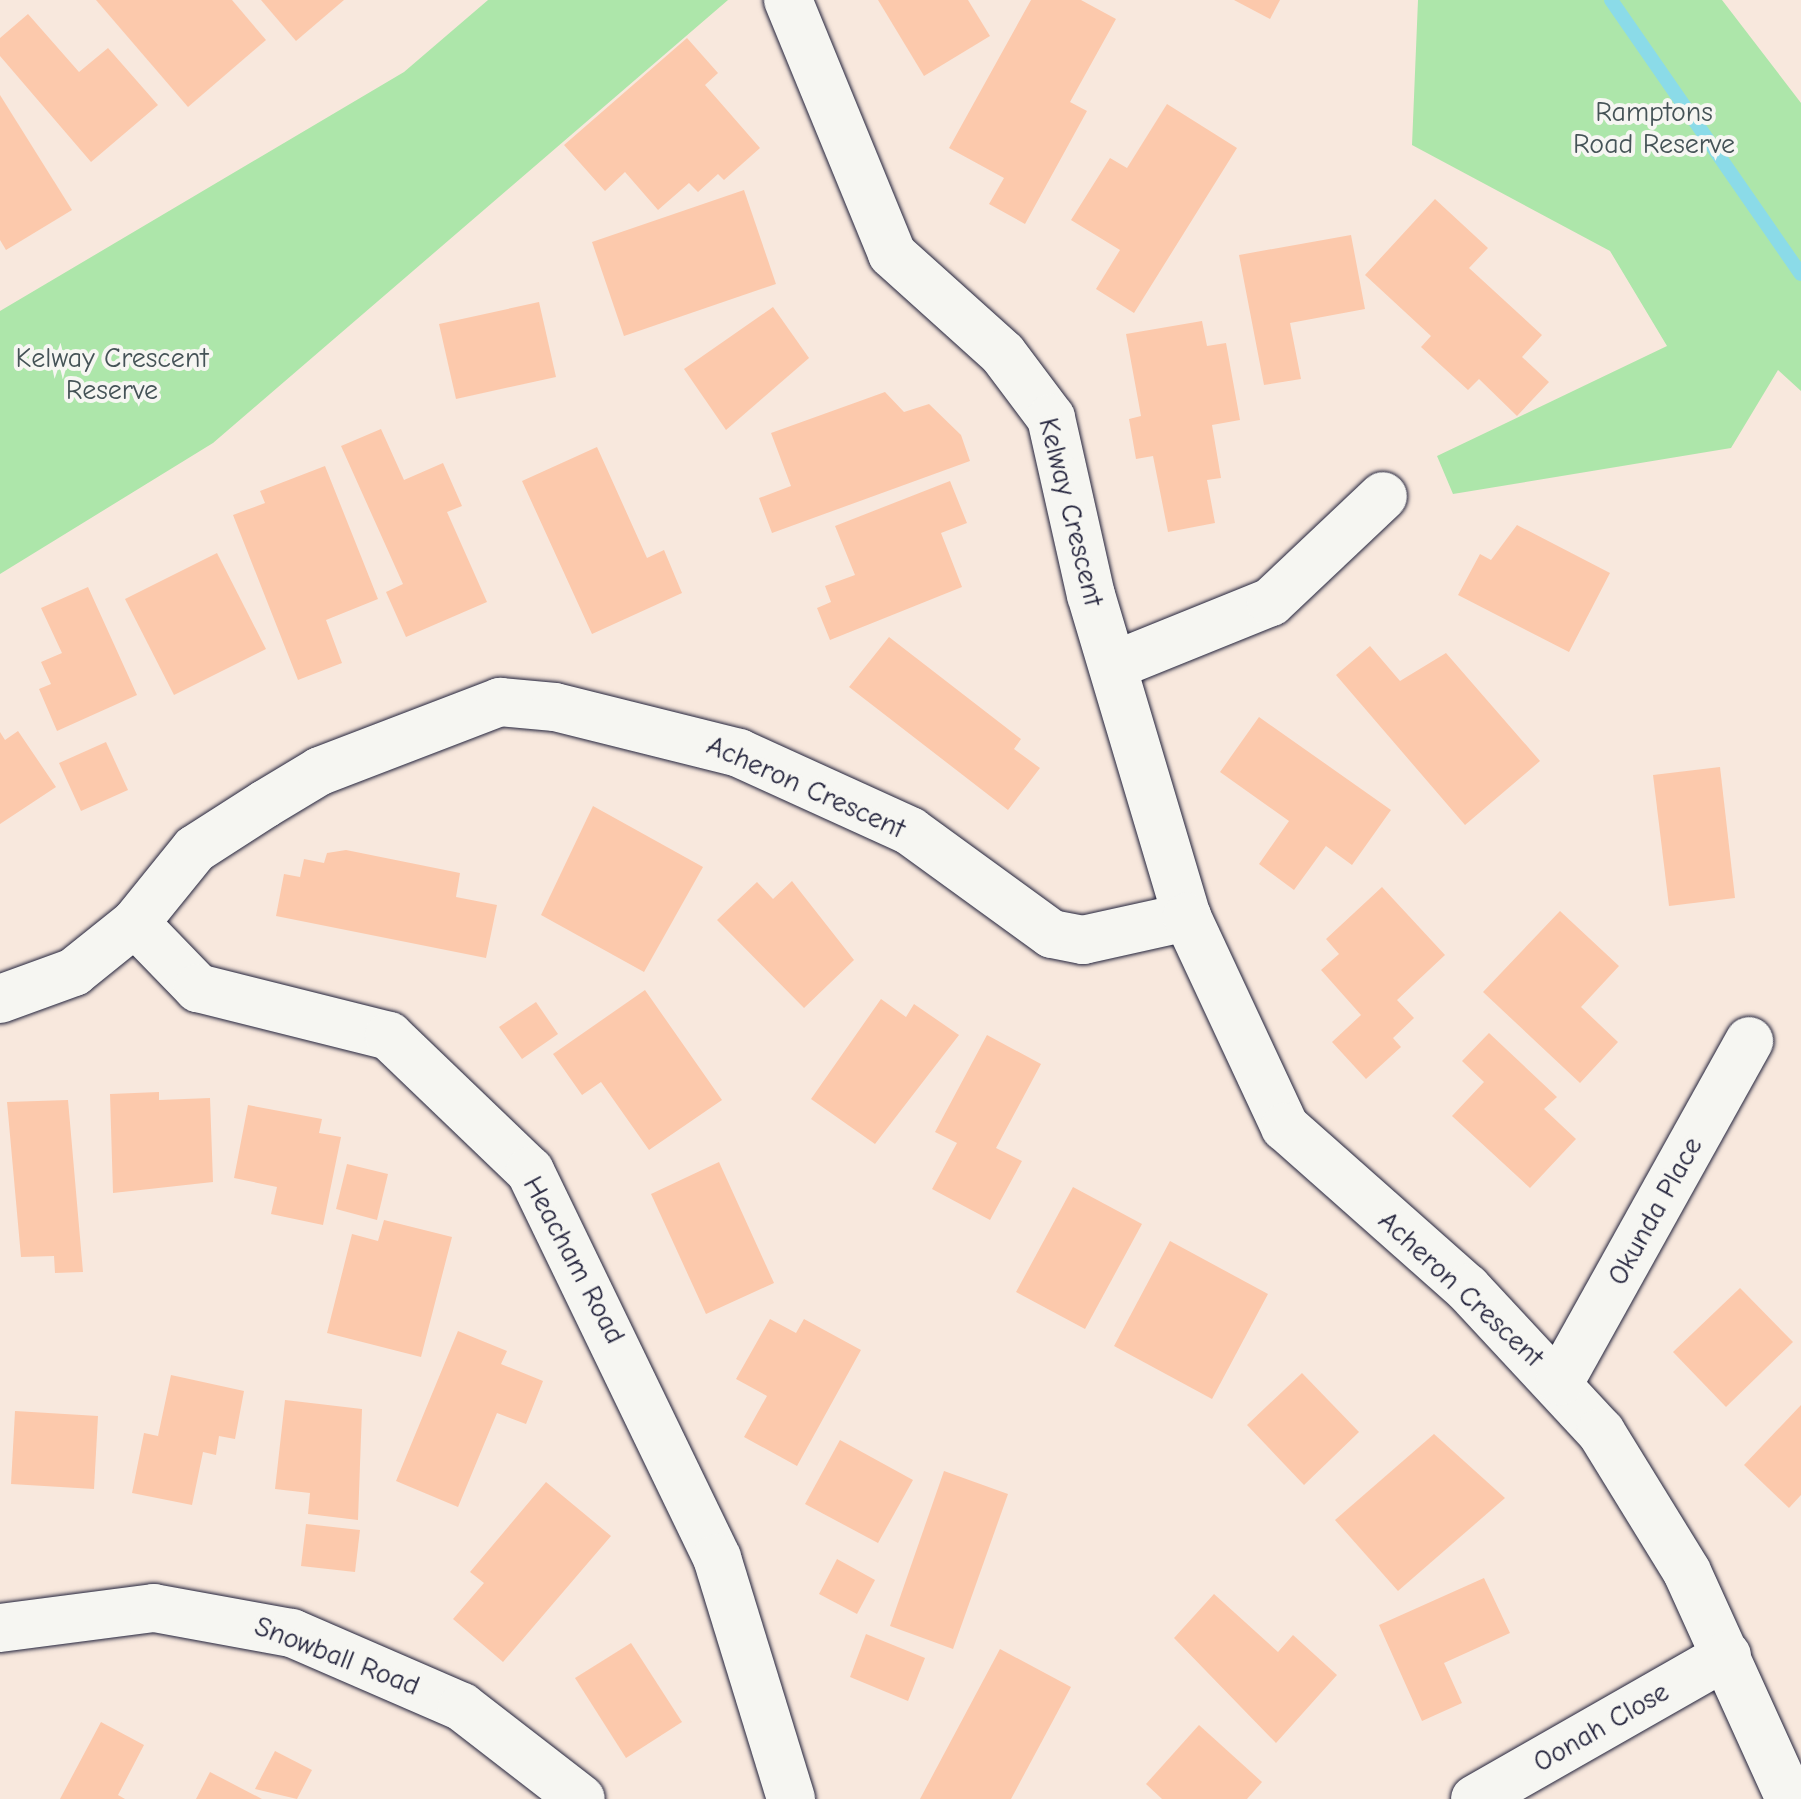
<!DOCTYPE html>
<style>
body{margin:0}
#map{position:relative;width:1801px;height:1799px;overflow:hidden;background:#f8e8dd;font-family:"Comic Neue",sans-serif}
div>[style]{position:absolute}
.green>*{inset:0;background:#ade6aa}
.stream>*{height:14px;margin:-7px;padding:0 7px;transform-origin:7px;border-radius:7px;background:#8bdbe8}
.building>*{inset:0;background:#fcc9ac}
.roads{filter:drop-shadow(0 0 2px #22223b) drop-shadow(0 0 2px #22223b)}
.street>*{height:48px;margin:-24px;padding:0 24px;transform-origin:24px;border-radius:24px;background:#f6f6f2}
span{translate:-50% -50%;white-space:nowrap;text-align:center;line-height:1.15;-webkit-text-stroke:8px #f6f6f2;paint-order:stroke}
.park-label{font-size:28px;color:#455357}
.street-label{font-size:28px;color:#22223b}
</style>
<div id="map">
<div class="green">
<i style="clip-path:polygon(488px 0,728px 0,213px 443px,0 574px,0 311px,404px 72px)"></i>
<i style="clip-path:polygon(1418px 0,1722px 0,1801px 103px,1801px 391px,1778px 370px,1731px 448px,1453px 494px,1437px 456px,1667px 346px,1610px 251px,1412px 145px)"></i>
</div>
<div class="stream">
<i style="left:1611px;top:0;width:333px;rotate:55.3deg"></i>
</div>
<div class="building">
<i style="clip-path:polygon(96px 0,232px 0,266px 40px,188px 107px)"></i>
<i style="clip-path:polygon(261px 0,344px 0,296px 41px)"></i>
<i style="clip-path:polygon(878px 0,968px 0,990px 36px,924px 76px)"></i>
<i style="clip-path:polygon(1031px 0,1081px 0,1116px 19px,1070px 102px,1087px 111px,1025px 224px,989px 204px,1004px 178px,949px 148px)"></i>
<i style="clip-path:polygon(1234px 0,1280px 0,1270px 19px)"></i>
<i style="clip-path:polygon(28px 14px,79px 72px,108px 48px,158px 105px,91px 162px,0 56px,0 38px)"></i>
<i style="clip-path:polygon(687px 38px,718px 73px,705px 85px,760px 148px,724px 180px,718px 174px,698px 192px,689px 183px,658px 210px,625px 172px,605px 191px,564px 145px)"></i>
<i style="clip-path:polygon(0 95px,72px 210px,6px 250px,0 240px)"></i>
<i style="clip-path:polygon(1167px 104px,1237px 148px,1134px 313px,1096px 289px,1120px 250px,1071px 220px,1110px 158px,1127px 168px)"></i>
<i style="clip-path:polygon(744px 190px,776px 284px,624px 336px,592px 242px)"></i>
<i style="clip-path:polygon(1435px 199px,1488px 248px,1469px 268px,1542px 335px,1522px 357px,1549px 382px,1517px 416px,1479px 379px,1468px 390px,1421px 347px,1431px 336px,1365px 275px)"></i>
<i style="clip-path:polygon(1351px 235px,1365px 309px,1290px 323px,1301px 379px,1264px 385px,1239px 255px)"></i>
<i style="clip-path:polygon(539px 302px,556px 377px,456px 399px,439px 324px)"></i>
<i style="clip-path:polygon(773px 307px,809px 358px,726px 430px,684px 369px)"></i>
<i style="clip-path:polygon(1202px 321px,1207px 346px,1226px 343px,1240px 420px,1212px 425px,1221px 478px,1207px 480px,1215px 523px,1168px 532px,1153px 456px,1136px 459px,1129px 419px,1141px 416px,1126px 334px)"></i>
<i style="clip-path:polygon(885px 392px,904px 412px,929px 404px,961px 435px,970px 461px,772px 533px,759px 498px,791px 486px,771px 433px)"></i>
<i style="clip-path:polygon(381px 429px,404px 480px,443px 463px,462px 506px,447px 512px,487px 602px,406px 637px,386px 592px,403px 584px,341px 446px)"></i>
<i style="clip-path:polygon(597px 447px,647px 558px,664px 550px,682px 593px,592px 634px,522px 481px)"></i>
<i style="clip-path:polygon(325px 466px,378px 599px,326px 620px,342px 663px,298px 680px,233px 515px,265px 503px,260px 491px)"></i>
<i style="clip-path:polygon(950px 481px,967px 523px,941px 533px,962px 587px,830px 640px,817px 608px,831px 602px,825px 586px,855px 575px,835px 526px)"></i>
<i style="clip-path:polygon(1517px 525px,1610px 573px,1569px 652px,1458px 595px,1480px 554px,1491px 560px)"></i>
<i style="clip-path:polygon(217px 553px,266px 649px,174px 695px,125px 599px)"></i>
<i style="clip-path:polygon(88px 587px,137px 695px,57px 731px,39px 689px,51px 684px,41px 662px,62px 653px,41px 608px)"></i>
<i style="clip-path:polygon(889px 637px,1021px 739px,1014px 749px,1040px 768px,1008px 810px,849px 687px)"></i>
<i style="clip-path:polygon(1370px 646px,1400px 681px,1446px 653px,1540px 761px,1465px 825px,1336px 675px)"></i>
<i style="clip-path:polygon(1259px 717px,1391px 810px,1352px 865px,1326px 846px,1294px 890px,1259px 864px,1289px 821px,1220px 772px)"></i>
<i style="clip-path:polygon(18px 731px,56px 787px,0 824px,0 732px,5px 740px)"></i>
<i style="clip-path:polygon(106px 742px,128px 790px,81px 811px,59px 763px)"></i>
<i style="clip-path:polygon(1720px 767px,1735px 898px,1669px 906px,1653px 775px)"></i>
<i style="clip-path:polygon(593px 806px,703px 867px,644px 972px,541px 915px)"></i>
<i style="clip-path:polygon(346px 850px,460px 873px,456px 897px,497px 905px,486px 958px,276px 916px,284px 874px,300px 877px,304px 859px,324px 863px,327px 853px)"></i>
<i style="clip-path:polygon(792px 881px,854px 960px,804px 1008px,717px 920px,757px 882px,773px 899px)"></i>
<i style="clip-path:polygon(1382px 887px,1445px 955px,1397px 1000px,1414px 1018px,1393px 1038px,1401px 1047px,1366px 1079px,1332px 1042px,1361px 1015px,1321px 970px,1339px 954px,1326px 939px)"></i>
<i style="clip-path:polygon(1560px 911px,1619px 966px,1581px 1007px,1618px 1042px,1580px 1083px,1483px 992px)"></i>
<i style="clip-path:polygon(645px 990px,722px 1100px,649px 1150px,601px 1082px,582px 1095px,553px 1054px)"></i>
<i style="clip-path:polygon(881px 999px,906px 1017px,914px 1004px,959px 1035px,875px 1144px,811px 1099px)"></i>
<i style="clip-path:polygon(536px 1002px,558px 1034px,522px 1059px,499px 1027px)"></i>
<i style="clip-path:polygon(1489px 1033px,1557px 1097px,1544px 1109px,1576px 1139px,1530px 1188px,1452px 1116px,1484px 1082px,1462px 1061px)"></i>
<i style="clip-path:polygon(987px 1035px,1041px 1064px,996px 1148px,1022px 1161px,990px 1220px,932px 1189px,957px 1143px,935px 1132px)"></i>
<i style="clip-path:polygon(159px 1092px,159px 1100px,210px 1098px,213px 1182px,113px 1193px,110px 1094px)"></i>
<i style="clip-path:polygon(68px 1100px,83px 1272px,55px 1273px,54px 1256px,21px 1257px,7px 1102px)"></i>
<i style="clip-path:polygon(248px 1105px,322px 1119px,319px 1133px,341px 1137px,323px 1225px,271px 1214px,277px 1187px,234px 1178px)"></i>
<i style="clip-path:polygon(719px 1162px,774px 1283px,706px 1314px,651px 1194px)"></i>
<i style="clip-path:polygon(347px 1164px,388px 1174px,377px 1220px,336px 1209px)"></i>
<i style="clip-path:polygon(1073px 1187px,1142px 1224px,1085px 1329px,1016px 1292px)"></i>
<i style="clip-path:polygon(384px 1220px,452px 1237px,421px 1357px,327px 1333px,352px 1234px,378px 1241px)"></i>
<i style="clip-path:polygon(1170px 1241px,1268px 1294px,1212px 1399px,1114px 1346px)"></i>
<i style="clip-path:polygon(1740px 1288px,1793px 1342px,1726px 1407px,1673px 1352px)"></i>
<i style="clip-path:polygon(770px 1319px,796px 1333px,804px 1319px,861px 1350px,797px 1466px,744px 1437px,767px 1396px,736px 1379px)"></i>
<i style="clip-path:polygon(458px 1331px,507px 1351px,501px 1364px,543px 1381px,526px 1424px,497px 1413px,458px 1507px,396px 1481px)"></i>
<i style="clip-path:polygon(1302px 1373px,1359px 1432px,1304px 1485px,1247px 1425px)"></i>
<i style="clip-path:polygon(171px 1375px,244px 1391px,235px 1439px,219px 1436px,216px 1455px,203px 1452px,192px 1505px,132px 1493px,144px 1433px,158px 1436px)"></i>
<i style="clip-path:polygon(285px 1400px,362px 1409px,358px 1520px,308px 1514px,310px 1493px,275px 1489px)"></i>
<i style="clip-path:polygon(1801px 1405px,1801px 1495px,1789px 1508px,1744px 1465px)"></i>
<i style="clip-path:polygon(15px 1411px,98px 1416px,94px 1489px,11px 1484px)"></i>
<i style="clip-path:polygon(1434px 1434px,1505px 1498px,1398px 1591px,1335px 1520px)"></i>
<i style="clip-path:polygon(840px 1440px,913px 1480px,878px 1543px,805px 1504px)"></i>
<i style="clip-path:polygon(944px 1471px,1008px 1494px,953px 1649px,890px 1626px)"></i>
<i style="clip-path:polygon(546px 1482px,611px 1536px,503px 1662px,453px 1619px,484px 1583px,470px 1572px)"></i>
<i style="clip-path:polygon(306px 1524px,360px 1530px,355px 1572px,301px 1566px)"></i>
<i style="clip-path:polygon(837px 1559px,875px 1580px,857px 1614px,819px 1594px)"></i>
<i style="clip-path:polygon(1484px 1578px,1510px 1633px,1444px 1663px,1462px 1703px,1422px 1721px,1379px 1625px)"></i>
<i style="clip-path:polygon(1214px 1594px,1278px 1652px,1293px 1635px,1337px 1675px,1276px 1743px,1174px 1638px)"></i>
<i style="clip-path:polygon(866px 1634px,925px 1658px,908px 1701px,850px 1677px)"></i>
<i style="clip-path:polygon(631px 1643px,682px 1722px,626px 1758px,575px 1678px)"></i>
<i style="clip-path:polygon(1000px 1649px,1071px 1687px,1011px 1799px,920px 1799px)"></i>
<i style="clip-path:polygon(101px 1722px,144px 1745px,118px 1795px,125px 1799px,60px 1799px)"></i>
<i style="clip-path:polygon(1199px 1725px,1262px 1782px,1247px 1799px,1162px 1799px,1146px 1784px)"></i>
<i style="clip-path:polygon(275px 1751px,312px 1770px,297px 1799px,255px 1789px)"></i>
<i style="clip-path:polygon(210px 1772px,262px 1799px,196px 1799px)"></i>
</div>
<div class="roads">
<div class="street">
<i style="left:788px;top:0;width:274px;rotate:67.7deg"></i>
<i style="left:892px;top:254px;width:149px;rotate:42deg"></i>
<i style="left:1003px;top:354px;width:80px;rotate:53.1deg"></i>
<i style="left:1051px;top:418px;width:181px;rotate:77.3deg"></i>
<i style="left:1091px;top:595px;width:336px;rotate:73.4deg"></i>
<i style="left:1115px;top:665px;width:168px;rotate:-22deg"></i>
<i style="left:1271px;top:602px;width:154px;rotate:-43.4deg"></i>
<i style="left:135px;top:923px;width:91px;rotate:45.9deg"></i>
<i style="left:198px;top:988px;width:197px;rotate:14.1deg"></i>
<i style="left:389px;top:1036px;width:195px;rotate:43.8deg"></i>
<i style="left:530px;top:1171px;width:430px;rotate:64.2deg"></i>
<i style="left:717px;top:1558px;width:252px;rotate:72.9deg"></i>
<i style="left:0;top:999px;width:79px;rotate:-20deg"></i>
<i style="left:74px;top:972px;width:78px;rotate:-38.8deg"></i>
<i style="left:135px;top:923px;width:95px;rotate:-51deg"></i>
<i style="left:195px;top:849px;width:83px;rotate:-32.7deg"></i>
<i style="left:265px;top:804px;width:64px;rotate:-31deg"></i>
<i style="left:320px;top:771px;width:193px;rotate:-21deg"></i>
<i style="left:500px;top:702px;width:55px;rotate:5.2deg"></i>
<i style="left:555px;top:707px;width:190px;rotate:14deg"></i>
<i style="left:739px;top:753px;width:188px;rotate:24.5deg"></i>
<i style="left:910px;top:831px;width:175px;rotate:36deg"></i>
<i style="left:1052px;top:934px;width:32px;rotate:11deg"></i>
<i style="left:1083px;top:940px;width:107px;rotate:-12.5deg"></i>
<i style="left:1187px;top:917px;width:232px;rotate:65deg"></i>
<i style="left:1285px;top:1127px;width:243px;rotate:41.5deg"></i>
<i style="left:1467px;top:1288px;width:197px;rotate:47.1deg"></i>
<i style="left:1601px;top:1432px;width:164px;rotate:58.4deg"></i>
<i style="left:1687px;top:1572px;width:249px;rotate:65.6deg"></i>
<i style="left:1560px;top:1381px;width:389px;rotate:-60.9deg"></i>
<i style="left:0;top:1628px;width:155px;rotate:-7.4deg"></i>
<i style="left:154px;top:1608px;width:140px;rotate:10.3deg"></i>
<i style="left:292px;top:1633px;width:185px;rotate:23.5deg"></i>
<i style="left:462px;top:1707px;width:150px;rotate:37.7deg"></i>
<i style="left:1475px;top:1799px;width:290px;rotate:-29.7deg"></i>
</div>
</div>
<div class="park-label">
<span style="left:1654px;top:128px">Ramptons<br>Road Reserve</span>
<span style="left:112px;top:374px">Kelway Crescent<br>Reserve</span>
</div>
<div class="street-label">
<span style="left:1071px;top:512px;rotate:76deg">Kelway Crescent</span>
<span style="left:806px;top:787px;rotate:24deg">Acheron Crescent</span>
<span style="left:1655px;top:1211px;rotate:-61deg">Okunda Place</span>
<span style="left:574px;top:1260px;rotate:62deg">Heacham Road</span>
<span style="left:1461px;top:1289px;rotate:43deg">Acheron Crescent</span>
<span style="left:337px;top:1656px;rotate:21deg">Snowball Road</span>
<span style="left:1601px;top:1727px;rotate:-30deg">Oonah Close</span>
</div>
</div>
